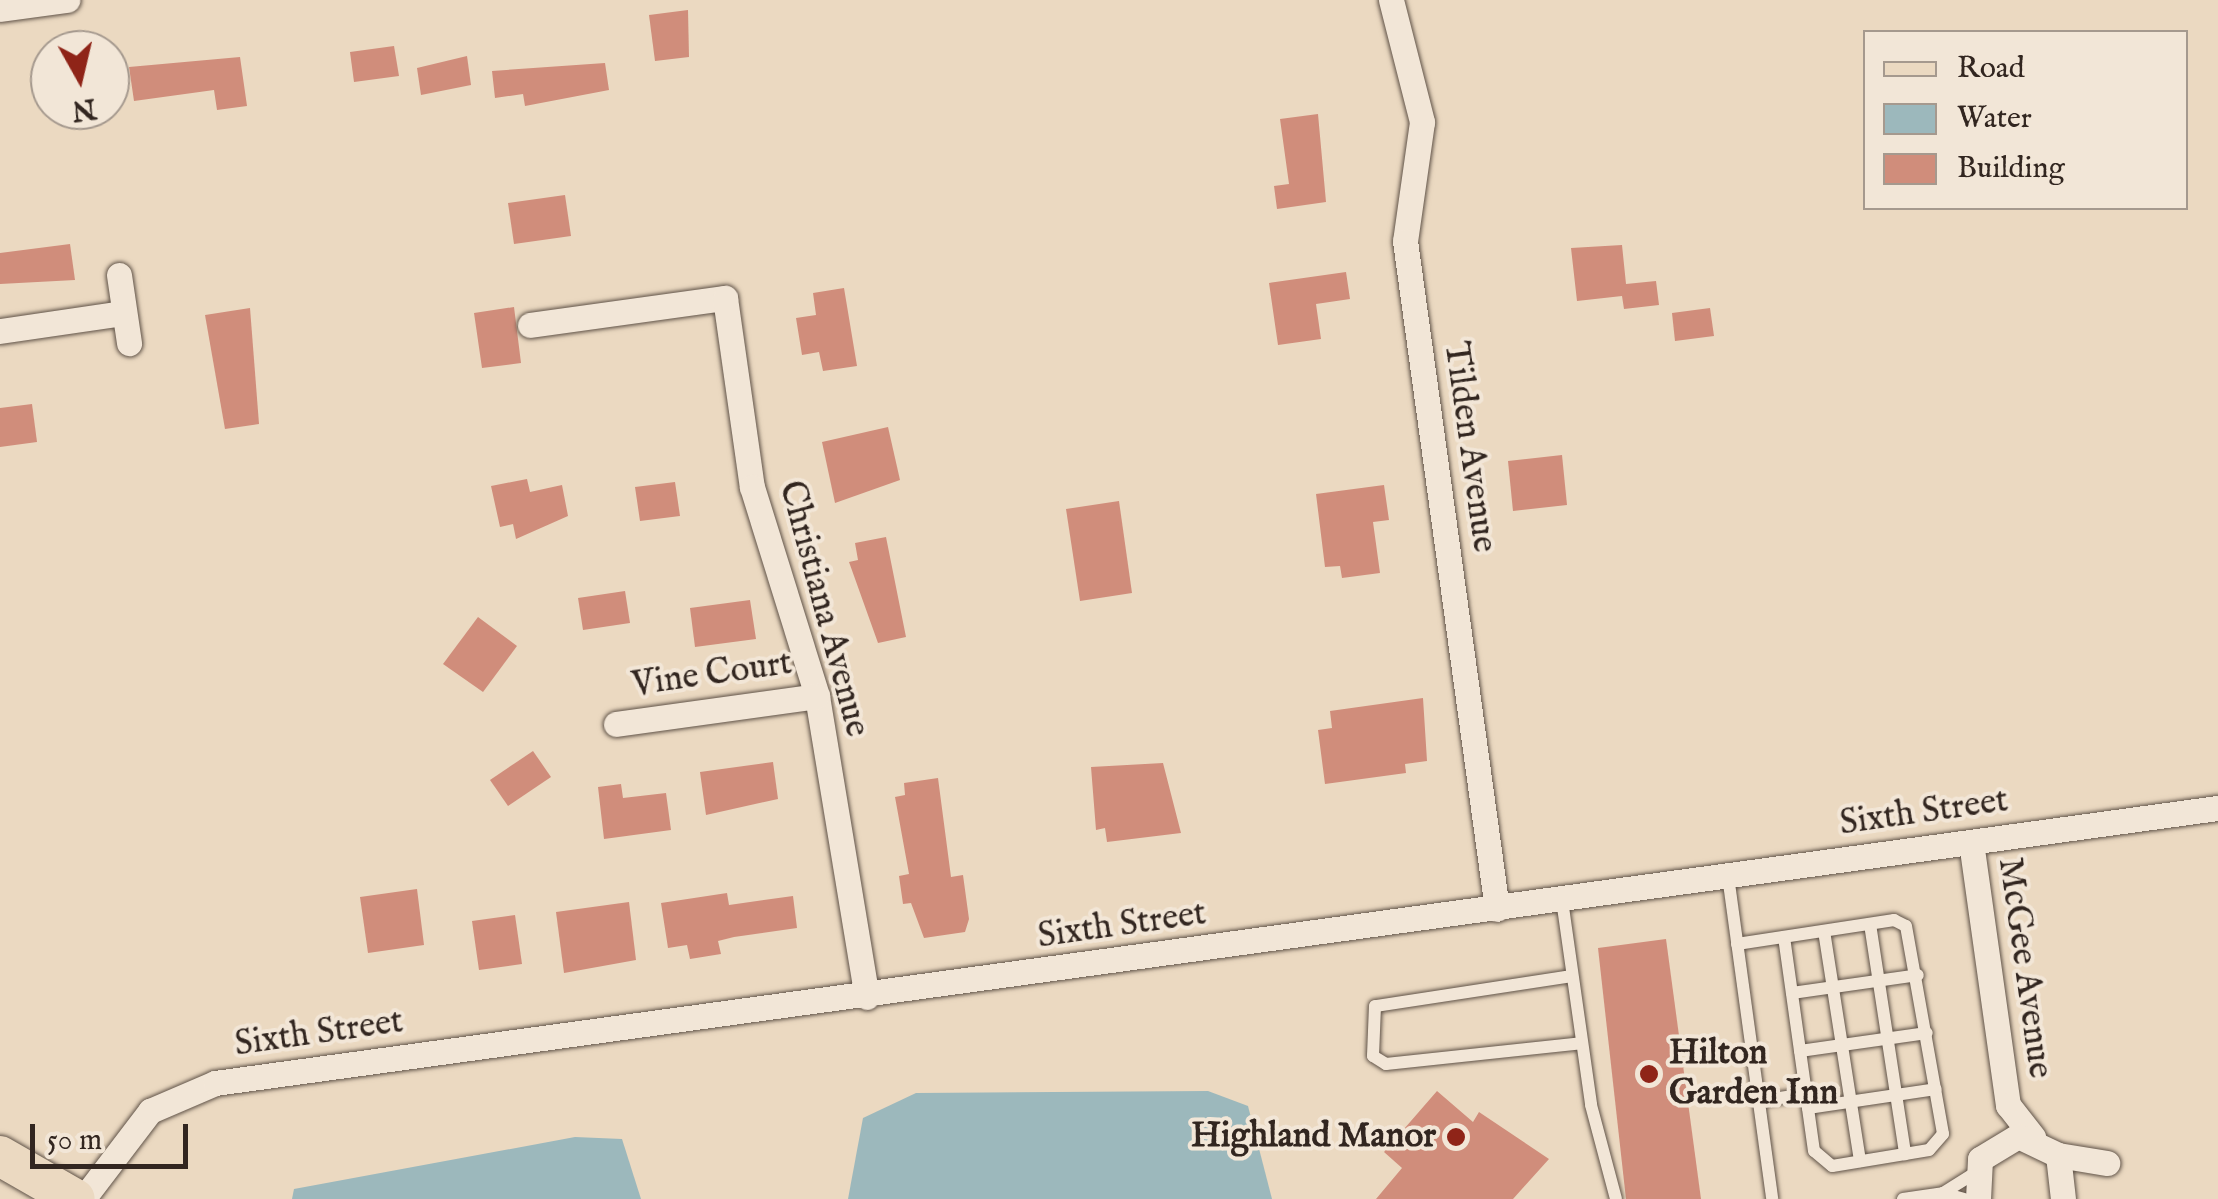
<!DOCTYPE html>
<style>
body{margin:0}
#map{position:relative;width:2218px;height:1199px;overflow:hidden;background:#ebd9c1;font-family:"IM FELL English",serif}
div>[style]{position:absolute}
.water>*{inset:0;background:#9cb8bc}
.building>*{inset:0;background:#d08d7b}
.roads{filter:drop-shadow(0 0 2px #605348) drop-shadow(0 0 2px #605348)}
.lane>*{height:12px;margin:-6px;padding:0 6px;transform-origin:6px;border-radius:6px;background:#f2e6d7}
.street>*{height:25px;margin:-12.5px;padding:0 12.5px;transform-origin:12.5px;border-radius:12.5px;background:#f2e6d7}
.primary>*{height:40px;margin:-20px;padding:0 20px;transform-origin:20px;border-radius:20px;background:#ebd9c1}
.dots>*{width:28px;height:28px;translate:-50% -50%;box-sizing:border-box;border:5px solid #f2e6d7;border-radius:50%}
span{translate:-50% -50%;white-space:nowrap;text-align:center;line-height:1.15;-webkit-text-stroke:8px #f2e6d7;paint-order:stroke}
.street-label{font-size:35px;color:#322620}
.poi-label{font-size:35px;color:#322620;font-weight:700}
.left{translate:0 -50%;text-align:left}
.right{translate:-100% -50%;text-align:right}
.legend{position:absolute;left:1863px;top:30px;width:325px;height:180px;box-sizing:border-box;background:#f2e6d7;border:2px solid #a5998e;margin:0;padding:12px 18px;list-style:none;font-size:30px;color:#322620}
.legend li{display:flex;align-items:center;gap:20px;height:50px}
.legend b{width:50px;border:2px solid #a5998e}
.north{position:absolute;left:30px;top:30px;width:100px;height:100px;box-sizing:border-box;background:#f2e6d7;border:2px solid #a5998e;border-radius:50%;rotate:172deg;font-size:28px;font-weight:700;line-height:40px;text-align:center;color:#322620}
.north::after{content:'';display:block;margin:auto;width:35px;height:45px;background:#8f2418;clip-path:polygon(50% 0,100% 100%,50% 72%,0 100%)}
.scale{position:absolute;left:30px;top:1124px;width:158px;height:45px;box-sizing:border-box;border:5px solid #322620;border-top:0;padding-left:12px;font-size:30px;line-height:35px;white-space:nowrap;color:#322620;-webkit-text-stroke:8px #f2e6d7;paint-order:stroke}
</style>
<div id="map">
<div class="water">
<i style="clip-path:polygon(1208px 1091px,1248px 1106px,1272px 1199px,848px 1199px,863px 1118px,916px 1093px)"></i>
<i style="clip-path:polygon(575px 1137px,622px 1139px,641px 1199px,292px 1199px,294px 1189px)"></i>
</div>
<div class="building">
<i style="clip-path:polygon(688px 10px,689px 57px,655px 61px,649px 15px)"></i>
<i style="clip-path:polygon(394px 46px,399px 76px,354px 82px,350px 52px)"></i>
<i style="clip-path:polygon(467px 56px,471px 85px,421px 95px,417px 68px)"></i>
<i style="clip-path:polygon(240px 57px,247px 106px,217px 110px,214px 90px,134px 101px,129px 67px)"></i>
<i style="clip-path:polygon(605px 63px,609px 90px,525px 106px,523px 94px,495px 98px,492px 71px)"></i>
<i style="clip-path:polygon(1318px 114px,1326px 202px,1277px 209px,1274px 186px,1289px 184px,1280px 119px)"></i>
<i style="clip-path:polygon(565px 195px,571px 236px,514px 244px,508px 203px)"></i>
<i style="clip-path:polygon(70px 244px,75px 280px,0 284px,0 253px)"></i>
<i style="clip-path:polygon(1622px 245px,1626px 284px,1656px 281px,1659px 305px,1624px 309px,1622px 296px,1577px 301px,1571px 248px)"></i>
<i style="clip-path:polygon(1346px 272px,1350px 299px,1316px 304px,1321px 339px,1278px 345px,1269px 283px)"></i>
<i style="clip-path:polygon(844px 288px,857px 366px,823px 371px,819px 352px,802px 355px,796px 318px,816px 315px,813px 293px)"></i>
<i style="clip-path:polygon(514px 307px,521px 363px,482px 368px,474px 313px)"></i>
<i style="clip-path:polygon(250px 308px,259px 424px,225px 429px,205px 315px)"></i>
<i style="clip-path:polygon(1710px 308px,1714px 336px,1675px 341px,1672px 313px)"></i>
<i style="clip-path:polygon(32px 404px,37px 442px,0 447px,0 408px)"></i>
<i style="clip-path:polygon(888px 427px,900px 480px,835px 503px,822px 442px)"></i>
<i style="clip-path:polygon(1562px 455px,1567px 505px,1513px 511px,1508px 461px)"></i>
<i style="clip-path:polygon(527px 479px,530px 492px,562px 485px,568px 516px,516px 539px,513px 524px,500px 527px,491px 486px)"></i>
<i style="clip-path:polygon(675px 482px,680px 516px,640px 521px,635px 487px)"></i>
<i style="clip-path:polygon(1384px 485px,1389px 520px,1373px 522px,1380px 573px,1342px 578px,1340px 566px,1325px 567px,1316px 494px)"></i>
<i style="clip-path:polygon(1119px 501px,1132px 593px,1080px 601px,1066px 509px)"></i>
<i style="clip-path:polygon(886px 537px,906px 637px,878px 643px,849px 562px,858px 560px,855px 543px)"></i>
<i style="clip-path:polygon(625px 591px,630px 623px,583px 630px,578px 598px)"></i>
<i style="clip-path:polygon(750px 600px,756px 639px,695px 647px,690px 608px)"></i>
<i style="clip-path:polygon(478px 617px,517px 646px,483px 692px,443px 664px)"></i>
<i style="clip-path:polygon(1423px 698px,1427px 761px,1405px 764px,1406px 773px,1325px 784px,1318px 730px,1332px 728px,1330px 711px)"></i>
<i style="clip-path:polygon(533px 751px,551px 777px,508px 806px,490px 780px)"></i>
<i style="clip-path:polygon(773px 762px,778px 799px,706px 815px,700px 772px)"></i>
<i style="clip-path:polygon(1163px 763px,1181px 833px,1107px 842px,1105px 828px,1096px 830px,1091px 767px)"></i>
<i style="clip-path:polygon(938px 778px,951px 877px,963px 875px,969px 919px,965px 932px,924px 938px,911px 903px,903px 904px,899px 876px,909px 874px,895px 797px,905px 795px,904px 783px)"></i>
<i style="clip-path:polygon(621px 784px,623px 798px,666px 793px,671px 830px,604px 839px,598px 787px)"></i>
<i style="clip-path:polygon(417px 889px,424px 945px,368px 953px,360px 897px)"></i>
<i style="clip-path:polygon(727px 893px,729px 905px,793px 896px,797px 928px,734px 937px,718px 941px,721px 954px,690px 959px,687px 945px,668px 948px,661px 903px)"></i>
<i style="clip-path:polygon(629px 902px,636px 960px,564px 973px,556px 912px)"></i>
<i style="clip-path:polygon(515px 915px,522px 964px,479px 970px,472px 921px)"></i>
<i style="clip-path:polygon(1666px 939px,1701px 1199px,1626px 1199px,1598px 948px)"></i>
<i style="clip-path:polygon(1437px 1091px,1473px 1122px,1479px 1112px,1549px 1159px,1513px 1199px,1376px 1199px,1402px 1168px,1384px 1152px)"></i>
</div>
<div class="roads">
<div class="lane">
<i style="left:1728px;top:876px;width:326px;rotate:82.2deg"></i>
<i style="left:1562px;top:900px;width:207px;rotate:81.9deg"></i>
<i style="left:1591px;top:1105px;width:97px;rotate:75.1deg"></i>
<i style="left:1870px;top:924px;width:233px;rotate:81.3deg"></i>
<i style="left:1824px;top:931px;width:233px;rotate:81.1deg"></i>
<i style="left:1784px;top:937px;width:159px;rotate:82deg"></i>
<i style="left:1737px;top:944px;width:159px;rotate:-8.7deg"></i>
<i style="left:1894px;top:920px;width:13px;rotate:27deg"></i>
<i style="left:1906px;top:926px;width:211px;rotate:79.9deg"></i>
<i style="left:1943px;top:1134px;width:21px;rotate:131deg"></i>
<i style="left:1929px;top:1150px;width:98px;rotate:170.6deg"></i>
<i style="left:1832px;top:1166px;width:23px;rotate:-140deg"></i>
<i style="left:1814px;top:1151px;width:58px;rotate:-98deg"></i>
<i style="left:1806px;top:1094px;width:48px;rotate:171.5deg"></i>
<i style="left:1572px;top:976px;width:199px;rotate:171.3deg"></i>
<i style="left:1375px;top:1006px;width:50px;rotate:92.3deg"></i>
<i style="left:1373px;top:1056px;width:15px;rotate:32deg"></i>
<i style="left:1386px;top:1064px;width:196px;rotate:-6.1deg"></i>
<i style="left:1792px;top:993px;width:127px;rotate:-8.1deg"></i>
<i style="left:1800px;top:1051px;width:128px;rotate:-8.1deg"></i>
<i style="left:1808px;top:1108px;width:129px;rotate:-8.4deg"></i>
<i style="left:1943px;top:1193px;width:22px;rotate:16deg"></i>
<i style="left:1903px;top:1199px;width:40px;rotate:-8.5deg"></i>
<i style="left:1943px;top:1193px;width:38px;rotate:-32deg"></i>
</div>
<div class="street">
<i style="left:1391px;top:0;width:126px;rotate:75.7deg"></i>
<i style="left:1422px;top:122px;width:120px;rotate:98.1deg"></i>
<i style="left:1405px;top:241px;width:674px;rotate:82.16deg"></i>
<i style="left:0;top:9px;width:68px;rotate:-7.7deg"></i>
<i style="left:119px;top:275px;width:69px;rotate:81.6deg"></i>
<i style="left:530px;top:325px;width:197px;rotate:-7.9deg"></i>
<i style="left:725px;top:298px;width:191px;rotate:81.9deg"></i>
<i style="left:752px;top:487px;width:219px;rotate:72.7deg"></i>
<i style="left:817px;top:696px;width:305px;rotate:80.6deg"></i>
<i style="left:0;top:331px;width:125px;rotate:-8.3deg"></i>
<i style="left:616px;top:724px;width:203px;rotate:-7.9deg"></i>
<i style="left:1971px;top:842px;width:266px;rotate:82deg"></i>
<i style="left:2008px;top:1105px;width:41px;rotate:52deg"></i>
<i style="left:2058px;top:1155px;width:50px;rotate:9.3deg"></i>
<i style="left:83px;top:1199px;width:111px;rotate:-52.7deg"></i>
<i style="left:150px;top:1111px;width:71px;rotate:-23.3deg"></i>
<i style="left:215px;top:1083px;width:2022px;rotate:-7.82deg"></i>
<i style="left:1978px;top:1199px;width:40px;rotate:-87.1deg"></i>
<i style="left:1980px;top:1159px;width:44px;rotate:-31.2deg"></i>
<i style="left:2018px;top:1136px;width:44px;rotate:25.4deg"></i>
<i style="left:2058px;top:1155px;width:44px;rotate:83.5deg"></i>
</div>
<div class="primary">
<i style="left:0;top:1156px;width:86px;rotate:29.8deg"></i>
</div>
</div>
<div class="dots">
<i style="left:1649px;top:1074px;background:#8f2418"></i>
<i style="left:1456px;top:1137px;background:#8f2418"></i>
</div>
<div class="street-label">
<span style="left:1469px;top:447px;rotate:82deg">Tilden Avenue</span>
<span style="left:823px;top:609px;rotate:75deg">Christiana Avenue</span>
<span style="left:712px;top:675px;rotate:-8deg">Vine Court</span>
<span style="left:1924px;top:813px;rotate:-8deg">Sixth Street</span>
<span style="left:1122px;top:926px;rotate:-8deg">Sixth Street</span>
<span style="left:2024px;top:968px;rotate:82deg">McGee Avenue</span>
<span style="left:319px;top:1034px;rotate:-8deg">Sixth Street</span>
</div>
<div class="poi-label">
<span class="left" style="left:1669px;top:1074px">Hilton<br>Garden Inn</span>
<span class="right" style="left:1436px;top:1137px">Highland Manor</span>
</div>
<ul class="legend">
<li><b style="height:12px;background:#ebd9c1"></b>Road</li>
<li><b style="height:28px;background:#9cb8bc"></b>Water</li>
<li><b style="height:28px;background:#d08d7b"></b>Building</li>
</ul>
<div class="north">N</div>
<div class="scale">50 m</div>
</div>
